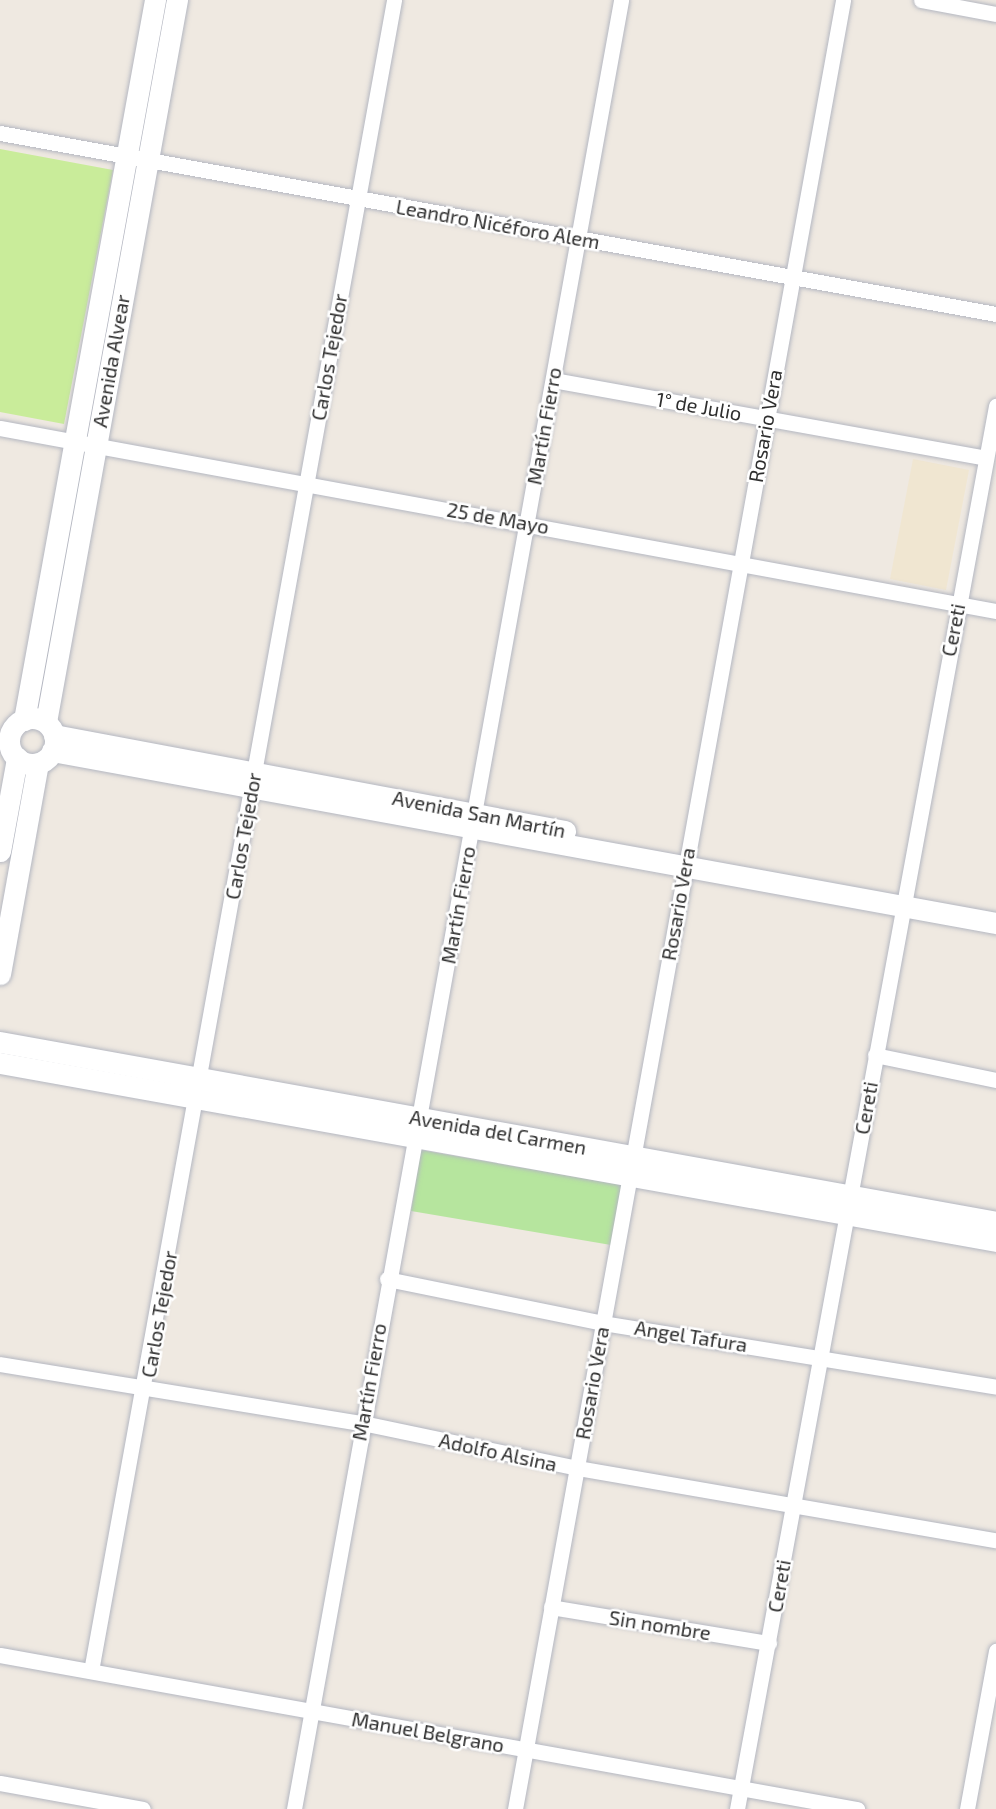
<!DOCTYPE html>
<meta charset="utf-8">
<style>
body{margin:0}
#map{position:relative;width:996px;height:1809px;overflow:hidden;background:#efe9e1;font-family:"Exo 2",sans-serif}
div>[style]{position:absolute}
.education>*{inset:0;background:#f0e6d1}
.green>*{inset:0;background:#b6e59e}
.pitch>*{inset:0;background:#c9ec9a}
.roads{filter:drop-shadow(0 0 2px #b4b7c1) drop-shadow(0 0 2px #b4b7c1)}
.street>*{height:15px;margin:-7.5px;padding:0 7.5px;transform-origin:7.5px;border-radius:7.5px;background:#fff}
.secondary>*{height:21px;margin:-10.5px;padding:0 10.5px;transform-origin:10.5px;border-radius:10.5px;background:#fff}
.secondary>.ring{margin:-10.5px;padding:0;box-sizing:content-box;background:none;border:21px solid #fff;border-radius:50%}
span{translate:-50% -50%;white-space:nowrap;text-align:center;line-height:1.15;-webkit-text-stroke:5px #fff;paint-order:stroke}
.street-label{font-size:20px;color:#2e2e2e}
</style>
<div id="map">
<div class="education">
<i style="clip-path:polygon(913px 459px,969px 470px,946px 590px,890px 579px)"></i>
</div>
<div class="green">
<i style="clip-path:polygon(421px 1150px,622px 1185px,611px 1245px,411px 1211px)"></i>
</div>
<div class="pitch">
<i style="clip-path:polygon(0 149px,113px 170px,64px 424px,0 412px)"></i>
</div>
<div class="roads">
<div class="street">
<i style="left:921px;top:0;width:76px;rotate:10.6deg"></i>
<i style="left:0;top:133px;width:1012px;rotate:10.3deg"></i>
<i style="left:553px;top:380px;width:440px;rotate:10.2deg"></i>
<i style="left:0;top:428px;width:1013px;rotate:10.41deg"></i>
<i style="left:875px;top:1055px;width:124px;rotate:11.7deg"></i>
<i style="left:387px;top:1279px;width:220px;rotate:11.5deg"></i>
<i style="left:603px;top:1323px;width:398px;rotate:9.2deg"></i>
<i style="left:0;top:1364px;width:367px;rotate:9.3deg"></i>
<i style="left:362px;top:1423px;width:220px;rotate:11.8deg"></i>
<i style="left:577px;top:1468px;width:425px;rotate:9.8deg"></i>
<i style="left:551px;top:1607px;width:221px;rotate:9.4deg"></i>
<i style="left:0;top:1655px;width:871px;rotate:10.19deg"></i>
<i style="left:91px;top:1671px;width:1698px;rotate:-79.72deg"></i>
<i style="left:0;top:1783px;width:145px;rotate:10.3deg"></i>
<i style="left:294px;top:1809px;width:1838px;rotate:-79.75deg"></i>
<i style="left:515px;top:1809px;width:1838px;rotate:-79.72deg"></i>
<i style="left:737px;top:1809px;width:1427px;rotate:-79.54deg"></i>
<i style="left:967px;top:1809px;width:161px;rotate:-79.6deg"></i>
</div>
<div class="secondary">
<i class="ring" style="left:9px;top:718px;width:25px;height:25px"></i>
<i style="left:24px;top:720px;width:732px;rotate:-79.69deg"></i>
<i style="left:46px;top:722px;width:734px;rotate:-79.72deg"></i>
<i style="left:54px;top:735px;width:520px;rotate:10.64deg"></i>
<i style="left:52px;top:751px;width:960px;rotate:10.33deg"></i>
<i style="left:0;top:851px;width:95px;rotate:-79.6deg"></i>
<i style="left:0;top:974px;width:214px;rotate:-79.8deg"></i>
<i style="left:0;top:1042px;width:1012px;rotate:10.24deg"></i>
<i style="left:0;top:1063px;width:1012px;rotate:10.13deg"></i>
</div>
</div>
<div class="street-label">
<span style="left:498px;top:224px;rotate:10deg">Leandro Nicéforo Alem</span>
<span style="left:329px;top:357px;rotate:-80deg">Carlos Tejedor</span>
<span style="left:111px;top:361px;rotate:-80deg">Avenida Alvear</span>
<span style="left:699px;top:406px;rotate:10deg">1° de Julio</span>
<span style="left:544px;top:426px;rotate:-80deg">Martín Fierro</span>
<span style="left:765px;top:426px;rotate:-80deg">Rosario Vera</span>
<span style="left:498px;top:518px;rotate:10deg">25 de Mayo</span>
<span style="left:953px;top:630px;rotate:-79deg">Cereti</span>
<span style="left:479px;top:814px;rotate:11deg">Avenida San Martín</span>
<span style="left:243px;top:836px;rotate:-80deg">Carlos Tejedor</span>
<span style="left:678px;top:904px;rotate:-80deg">Rosario Vera</span>
<span style="left:458px;top:905px;rotate:-80deg">Martín Fierro</span>
<span style="left:866px;top:1108px;rotate:-80deg">Cereti</span>
<span style="left:498px;top:1132px;rotate:10deg">Avenida del Carmen</span>
<span style="left:159px;top:1314px;rotate:-80deg">Carlos Tejedor</span>
<span style="left:691px;top:1336px;rotate:9deg">Angel Tafura</span>
<span style="left:369px;top:1382px;rotate:-80deg">Martín Fierro</span>
<span style="left:592px;top:1383px;rotate:-80deg">Rosario Vera</span>
<span style="left:498px;top:1452px;rotate:12deg">Adolfo Alsina</span>
<span style="left:779px;top:1586px;rotate:-80deg">Cereti</span>
<span style="left:660px;top:1625px;rotate:9deg">Sin nombre</span>
<span style="left:428px;top:1732px;rotate:10deg">Manuel Belgrano</span>
</div>
</div>
